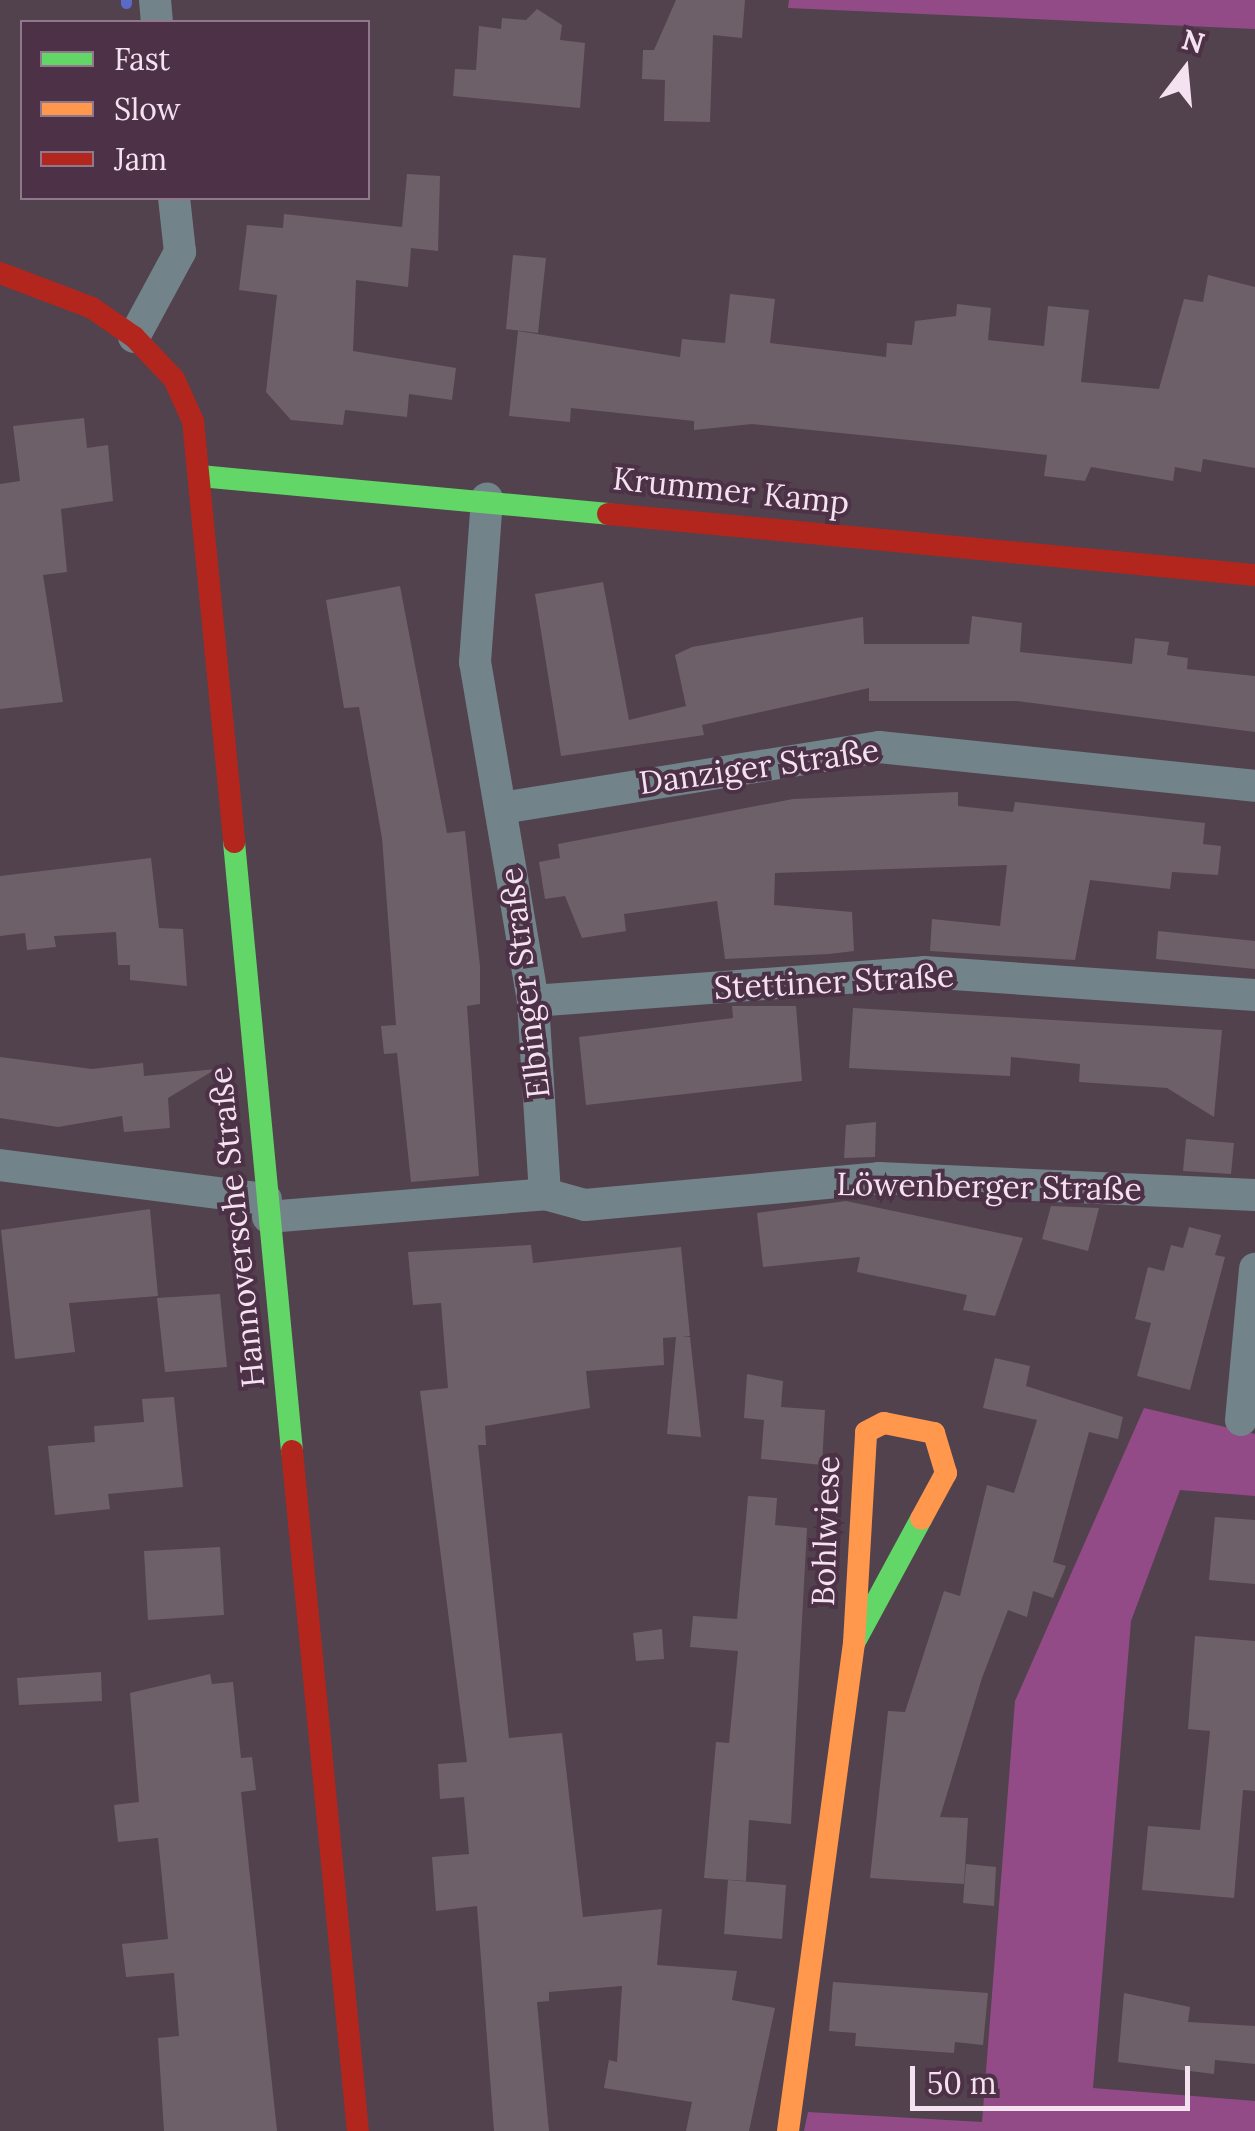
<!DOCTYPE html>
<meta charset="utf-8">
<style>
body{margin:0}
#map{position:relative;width:1255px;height:2131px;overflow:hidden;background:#51424e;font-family:Lora,serif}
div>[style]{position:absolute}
.green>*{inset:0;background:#924b87}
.stream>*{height:11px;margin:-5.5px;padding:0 5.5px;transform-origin:5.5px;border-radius:5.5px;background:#5c6ac7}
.building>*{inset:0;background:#6e6068}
.street>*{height:32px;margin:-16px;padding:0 16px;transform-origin:16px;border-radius:16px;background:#72838a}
.fast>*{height:22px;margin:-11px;padding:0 11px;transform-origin:11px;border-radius:11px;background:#63d668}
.slow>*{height:22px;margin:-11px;padding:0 11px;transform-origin:11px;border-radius:11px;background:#ff974d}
.jam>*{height:22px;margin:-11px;padding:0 11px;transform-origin:11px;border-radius:11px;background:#b3261e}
span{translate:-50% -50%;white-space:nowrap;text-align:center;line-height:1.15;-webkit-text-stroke:8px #4c3147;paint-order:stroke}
.street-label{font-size:32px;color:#f4e2f0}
.legend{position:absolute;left:20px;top:20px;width:350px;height:180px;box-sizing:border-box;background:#4c3147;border:2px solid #8f788b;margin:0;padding:12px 18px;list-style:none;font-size:30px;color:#f4e2f0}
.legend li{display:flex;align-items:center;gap:20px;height:50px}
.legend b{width:50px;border:2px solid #8f788b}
.north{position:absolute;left:1135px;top:20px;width:100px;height:100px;-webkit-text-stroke:8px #4c3147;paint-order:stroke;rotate:16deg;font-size:28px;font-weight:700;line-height:40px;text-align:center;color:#f4e2f0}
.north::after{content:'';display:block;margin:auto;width:35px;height:45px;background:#f4e2f0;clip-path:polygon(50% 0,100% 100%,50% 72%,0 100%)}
.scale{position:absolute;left:910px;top:2066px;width:280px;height:45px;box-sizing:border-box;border:5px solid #f4e2f0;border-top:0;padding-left:12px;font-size:30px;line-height:35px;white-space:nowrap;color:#f4e2f0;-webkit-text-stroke:8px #4c3147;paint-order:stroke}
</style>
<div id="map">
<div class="green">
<i style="clip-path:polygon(789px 0,1255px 0,1255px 29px,788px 8px)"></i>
<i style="clip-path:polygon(1144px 1408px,1255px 1434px,1255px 1496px,1180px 1490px,1131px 1621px,1093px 2088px,1255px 2101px,1255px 2131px,804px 2131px,808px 2112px,982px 2122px,1015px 1701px)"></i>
</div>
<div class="stream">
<i style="left:126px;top:0;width:3px;rotate:90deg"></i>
</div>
<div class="building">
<i style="clip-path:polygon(676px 0,745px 0,742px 38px,713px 35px,710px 122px,664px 121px,665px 80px,642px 79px,643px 50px,654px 50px)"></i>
<i style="clip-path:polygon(537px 9px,562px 25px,560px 40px,585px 43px,580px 108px,453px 96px,455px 69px,476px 70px,479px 26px,501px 29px,502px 18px,526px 20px)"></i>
<i style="clip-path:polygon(407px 174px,440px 176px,438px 251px,411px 248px,408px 287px,356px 280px,353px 351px,456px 368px,452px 400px,409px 394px,407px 417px,345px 410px,343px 425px,291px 420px,266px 392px,277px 295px,239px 290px,247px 225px,283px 228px,284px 214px,402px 227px)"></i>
<i style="clip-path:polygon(513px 255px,546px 258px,538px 333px,506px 329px)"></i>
<i style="clip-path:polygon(1208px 275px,1255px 287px,1255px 468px,1203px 459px,1201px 472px,1175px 467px,1173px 481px,1091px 467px,1085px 481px,1044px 476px,1047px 455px,958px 445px,752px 424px,694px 430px,694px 421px,571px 408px,570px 422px,509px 416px,518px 331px,680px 357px,682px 339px,725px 343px,730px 294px,775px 299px,770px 343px,886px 357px,887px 343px,912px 345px,915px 321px,956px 316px,957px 304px,991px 308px,988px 340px,1044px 346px,1048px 306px,1089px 310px,1081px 382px,1159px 389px,1184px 299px,1203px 302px)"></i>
<i style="clip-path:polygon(84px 418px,87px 448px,108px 445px,113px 501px,61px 509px,67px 572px,43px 575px,63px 702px,0 709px,0 484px,20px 481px,13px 426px)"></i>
<i style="clip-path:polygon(603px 582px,629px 720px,686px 706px,675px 655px,692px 647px,863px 617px,864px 644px,969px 644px,972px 616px,1022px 623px,1020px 652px,1132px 664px,1135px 638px,1169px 642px,1167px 655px,1188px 658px,1187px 669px,1255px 676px,1255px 732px,1017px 701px,869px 701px,869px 688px,702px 725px,704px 735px,561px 756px,535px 594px)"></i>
<i style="clip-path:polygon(400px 586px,447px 833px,465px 831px,480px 966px,480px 1004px,467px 1006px,479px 1176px,411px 1182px,397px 1053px,384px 1054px,381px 1026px,396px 1025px,382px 838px,359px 707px,344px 708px,326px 600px)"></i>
<i style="clip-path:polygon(958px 792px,958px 806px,1013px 812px,1015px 802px,1205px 823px,1203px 844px,1221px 846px,1218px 875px,1172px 872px,1170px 889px,1090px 880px,1075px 960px,930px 951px,932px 919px,1000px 926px,1007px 865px,775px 873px,774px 905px,852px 912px,854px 951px,829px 954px,725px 959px,717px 901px,624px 914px,626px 931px,582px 938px,565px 896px,545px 899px,539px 862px,560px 858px,558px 844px,793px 799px)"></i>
<i style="clip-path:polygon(151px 858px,159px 928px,183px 929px,187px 986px,130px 980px,130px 965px,118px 965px,116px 932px,54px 936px,56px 947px,27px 950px,25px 933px,0 936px,0 876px)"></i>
<i style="clip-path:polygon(1158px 931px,1255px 941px,1255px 969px,1156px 959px)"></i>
<i style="clip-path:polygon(732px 1006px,796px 1006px,802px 1081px,586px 1105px,579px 1037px,733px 1018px)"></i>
<i style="clip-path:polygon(853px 1008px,1222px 1030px,1214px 1117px,1167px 1088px,1079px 1082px,1080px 1064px,1011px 1057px,1010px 1076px,849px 1068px)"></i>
<i style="clip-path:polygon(0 1057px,92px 1069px,143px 1063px,144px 1076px,216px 1069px,168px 1098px,170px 1128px,124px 1132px,122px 1116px,58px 1127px,0 1118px)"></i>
<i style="clip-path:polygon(876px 1122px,875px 1157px,844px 1158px,846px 1125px)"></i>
<i style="clip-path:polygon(1186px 1139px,1234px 1143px,1231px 1174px,1183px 1171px)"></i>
<i style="clip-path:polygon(846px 1201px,1023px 1238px,995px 1316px,963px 1310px,967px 1295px,857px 1272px,860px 1257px,763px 1267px,757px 1213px)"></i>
<i style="clip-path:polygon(1051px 1206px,1099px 1208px,1088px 1251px,1042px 1239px)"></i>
<i style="clip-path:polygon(150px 1209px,158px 1296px,69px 1303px,75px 1352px,15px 1359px,1px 1230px)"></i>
<i style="clip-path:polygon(1189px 1227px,1221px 1235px,1215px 1255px,1225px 1257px,1190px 1390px,1137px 1376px,1151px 1323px,1135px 1319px,1148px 1267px,1164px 1271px,1171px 1245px,1183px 1248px)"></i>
<i style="clip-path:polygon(531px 1245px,533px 1263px,681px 1247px,690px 1336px,682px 1337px,690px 1337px,701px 1437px,667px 1434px,676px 1337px,663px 1338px,664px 1365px,586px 1371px,590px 1408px,485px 1426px,486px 1445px,478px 1445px,509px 1738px,562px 1733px,583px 1917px,662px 1909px,657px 1965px,737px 1971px,732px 2000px,775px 2008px,749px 2131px,686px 2131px,692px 2102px,604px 2088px,609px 2060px,617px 2062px,622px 1986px,549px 1992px,549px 2001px,537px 2002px,549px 2131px,494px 2131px,477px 1906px,436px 1911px,432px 1857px,469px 1854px,464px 1797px,440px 1799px,438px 1764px,467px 1762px,420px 1391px,448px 1388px,441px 1303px,413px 1305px,408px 1252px)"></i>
<i style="clip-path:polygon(220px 1294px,227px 1367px,165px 1372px,157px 1298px)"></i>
<i style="clip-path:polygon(995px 1358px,1030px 1366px,1026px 1386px,1123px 1417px,1118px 1439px,1089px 1432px,1053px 1562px,1066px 1566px,1053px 1598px,1033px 1591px,1027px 1617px,1008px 1610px,982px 1678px,940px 1817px,968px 1818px,964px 1884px,870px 1878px,888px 1711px,905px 1712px,944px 1591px,960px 1596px,987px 1485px,1014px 1493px,1037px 1420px,983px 1408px)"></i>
<i style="clip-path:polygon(747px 1374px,783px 1381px,781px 1407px,825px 1410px,822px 1465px,761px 1459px,764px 1420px,744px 1418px)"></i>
<i style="clip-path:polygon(174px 1397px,183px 1487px,108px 1494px,110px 1509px,55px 1515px,48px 1446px,95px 1442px,94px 1426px,144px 1422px,142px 1399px)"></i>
<i style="clip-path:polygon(748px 1496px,777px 1498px,775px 1525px,807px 1528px,791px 1824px,749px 1820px,746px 1881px,704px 1878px,716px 1742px,729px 1743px,738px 1651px,690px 1647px,693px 1616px,737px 1619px)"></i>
<i style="clip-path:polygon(1215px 1517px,1255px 1520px,1255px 1584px,1209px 1580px)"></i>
<i style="clip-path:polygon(220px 1547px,224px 1615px,148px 1620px,144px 1551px)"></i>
<i style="clip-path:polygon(662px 1629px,664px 1659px,636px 1661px,633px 1633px)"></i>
<i style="clip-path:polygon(1195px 1636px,1255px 1641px,1255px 1791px,1243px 1790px,1234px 1898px,1142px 1890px,1148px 1826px,1200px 1830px,1210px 1731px,1188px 1729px)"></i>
<i style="clip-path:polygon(101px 1672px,102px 1701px,19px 1705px,17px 1678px)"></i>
<i style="clip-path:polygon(210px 1674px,212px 1684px,233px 1682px,241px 1758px,252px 1757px,256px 1790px,241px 1792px,277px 2131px,164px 2131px,158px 2038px,179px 2036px,174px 1973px,126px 1977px,122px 1944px,168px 1939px,158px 1838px,118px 1842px,114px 1805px,139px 1802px,130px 1693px)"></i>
<i style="clip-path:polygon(966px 1864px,996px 1867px,994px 1906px,963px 1903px)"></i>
<i style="clip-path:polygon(728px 1880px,786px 1885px,782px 1939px,724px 1934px)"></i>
<i style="clip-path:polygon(833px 1982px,988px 1993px,983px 2045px,955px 2042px,954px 2053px,855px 2046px,856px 2033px,829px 2031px)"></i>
<i style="clip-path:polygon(1124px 1993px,1190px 2007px,1188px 2022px,1255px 2026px,1255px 2064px,1215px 2060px,1214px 2074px,1118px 2062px)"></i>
</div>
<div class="street">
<i style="left:155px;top:0;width:22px;rotate:85deg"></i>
<i style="left:134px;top:337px;width:97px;rotate:-61.6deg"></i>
<i style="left:180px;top:252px;width:54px;rotate:-96.3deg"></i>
<i style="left:502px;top:808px;width:382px;rotate:-9.2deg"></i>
<i style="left:879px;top:747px;width:378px;rotate:5.9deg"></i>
<i style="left:533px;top:1001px;width:392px;rotate:-4.2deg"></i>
<i style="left:924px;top:972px;width:332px;rotate:4deg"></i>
<i style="left:0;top:1165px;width:268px;rotate:7.3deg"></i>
<i style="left:545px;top:1194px;width:41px;rotate:15.4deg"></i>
<i style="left:585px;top:1205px;width:295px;rotate:-5.2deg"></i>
<i style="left:879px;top:1178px;width:376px;rotate:2.6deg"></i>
<i style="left:268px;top:1217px;width:278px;rotate:-4.7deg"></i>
<i style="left:545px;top:1194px;width:193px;rotate:-93.6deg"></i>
<i style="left:533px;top:1001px;width:344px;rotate:-99.7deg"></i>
<i style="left:475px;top:662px;width:164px;rotate:-85.8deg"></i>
<i style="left:1241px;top:1420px;width:152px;rotate:-84.7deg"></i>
</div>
<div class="fast">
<i style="left:200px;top:476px;width:410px;rotate:5.3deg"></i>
<i style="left:234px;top:842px;width:612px;rotate:84.56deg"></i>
<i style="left:854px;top:1643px;width:141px;rotate:-61.6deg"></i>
</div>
<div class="slow">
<i style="left:788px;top:2131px;width:492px;rotate:-82.3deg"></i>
<i style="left:854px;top:1643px;width:211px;rotate:-86.7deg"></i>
<i style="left:866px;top:1432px;width:20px;rotate:-27deg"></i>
<i style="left:884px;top:1423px;width:51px;rotate:11.3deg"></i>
<i style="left:934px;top:1433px;width:42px;rotate:73.3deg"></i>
<i style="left:946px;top:1473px;width:52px;rotate:118.5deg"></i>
</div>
<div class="jam">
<i style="left:0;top:273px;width:98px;rotate:20.8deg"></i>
<i style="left:92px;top:308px;width:51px;rotate:34.6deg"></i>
<i style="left:134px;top:337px;width:58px;rotate:46.4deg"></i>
<i style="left:174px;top:379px;width:46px;rotate:65.7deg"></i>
<i style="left:193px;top:421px;width:423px;rotate:84.4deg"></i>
<i style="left:608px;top:514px;width:650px;rotate:5.39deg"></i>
<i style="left:292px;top:1451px;width:683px;rotate:84.46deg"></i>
</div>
<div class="street-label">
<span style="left:731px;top:491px;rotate:6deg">Krummer Kamp</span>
<span style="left:759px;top:767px;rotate:-8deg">Danziger Straße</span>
<span style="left:834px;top:982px;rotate:-3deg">Stettiner Straße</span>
<span style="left:525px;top:983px;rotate:-97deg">Elbinger Straße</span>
<span style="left:989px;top:1187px;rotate:1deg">Löwenberger Straße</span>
<span style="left:237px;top:1227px;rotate:-96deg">Hannoversche Straße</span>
<span style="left:826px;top:1531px;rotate:-88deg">Bohlwiese</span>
</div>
<ul class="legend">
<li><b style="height:12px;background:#63d668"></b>Fast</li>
<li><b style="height:12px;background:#ff974d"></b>Slow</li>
<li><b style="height:12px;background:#b3261e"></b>Jam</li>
</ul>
<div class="north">N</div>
<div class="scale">50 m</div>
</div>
